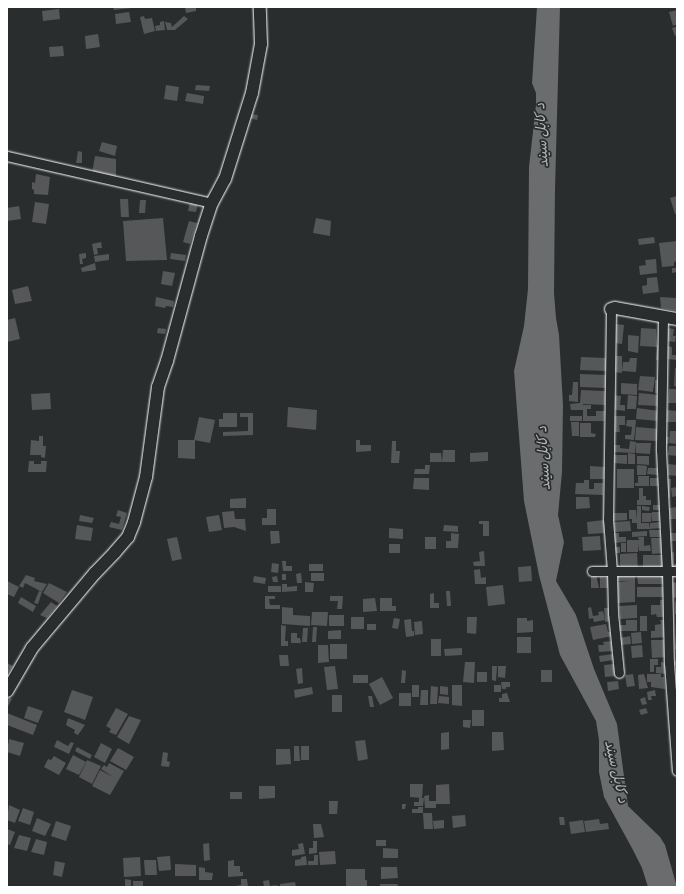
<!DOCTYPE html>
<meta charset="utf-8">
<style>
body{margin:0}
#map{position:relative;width:684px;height:894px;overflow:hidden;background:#2a2d2e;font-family:"Indie Flower","Playpen Sans Arabic",sans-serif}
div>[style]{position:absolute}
.water>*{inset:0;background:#6a6c6d}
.building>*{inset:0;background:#555758}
.roads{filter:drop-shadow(0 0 1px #fff) drop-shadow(0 0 1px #fff)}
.street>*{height:9px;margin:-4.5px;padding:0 4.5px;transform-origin:4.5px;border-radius:4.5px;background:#2a2d2e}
.secondary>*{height:12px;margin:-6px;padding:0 6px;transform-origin:6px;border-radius:6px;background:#2a2d2e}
span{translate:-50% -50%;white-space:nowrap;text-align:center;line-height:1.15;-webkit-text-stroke:3.5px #2a2d2e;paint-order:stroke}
.water-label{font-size:14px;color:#b4b6b6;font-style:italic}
.frame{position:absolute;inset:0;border:8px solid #fff;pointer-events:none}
</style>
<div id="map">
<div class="water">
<i style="clip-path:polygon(537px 7px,560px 7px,555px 189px,554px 293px,556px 318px,559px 335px,563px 405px,562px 472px,558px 515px,564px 542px,556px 581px,576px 615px,594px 669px,617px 724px,628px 806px,660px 837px,665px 845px,677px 887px,648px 887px,642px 868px,633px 850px,604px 797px,599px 772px,599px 740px,596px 721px,560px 655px,539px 575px,524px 501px,514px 371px,524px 326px,528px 289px,529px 167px,536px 105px,536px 93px,532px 83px)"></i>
</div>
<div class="building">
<i style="clip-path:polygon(113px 7px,132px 7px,132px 8px,114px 10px)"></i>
<i style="clip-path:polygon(185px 7px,196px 7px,196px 11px,186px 13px)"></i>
<i style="clip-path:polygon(59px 9px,60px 19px,43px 21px,42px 11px)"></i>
<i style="clip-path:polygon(677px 10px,677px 24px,673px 26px,669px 12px)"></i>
<i style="clip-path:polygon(129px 12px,131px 22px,116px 24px,115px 14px)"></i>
<i style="clip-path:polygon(144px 16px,145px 19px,152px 18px,155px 31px,144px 34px,140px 17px)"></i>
<i style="clip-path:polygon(184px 16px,188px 19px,175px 30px,167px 30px,165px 22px,171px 23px,172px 27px)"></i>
<i style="clip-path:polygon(164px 21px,165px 30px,156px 31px,155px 26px,160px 25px,160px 22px)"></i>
<i style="clip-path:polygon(676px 27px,677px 35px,675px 36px,672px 28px)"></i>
<i style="clip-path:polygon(98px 34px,100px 47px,86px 49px,85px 36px)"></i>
<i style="clip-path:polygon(63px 46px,64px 56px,50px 57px,49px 47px)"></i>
<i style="clip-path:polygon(166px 85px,179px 87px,177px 101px,164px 99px)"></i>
<i style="clip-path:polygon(196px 85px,210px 86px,209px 91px,195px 90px)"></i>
<i style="clip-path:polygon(187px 93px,204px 96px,203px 104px,185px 101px)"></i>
<i style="clip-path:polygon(249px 114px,258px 115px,257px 120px,249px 118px)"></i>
<i style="clip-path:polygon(102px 142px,117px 146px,115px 156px,99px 151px)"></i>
<i style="clip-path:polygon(78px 151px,82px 152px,82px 163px,76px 163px)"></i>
<i style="clip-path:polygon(95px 156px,116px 159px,116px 177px,92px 174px)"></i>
<i style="clip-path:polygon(36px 174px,50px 177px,48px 195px,34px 194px,34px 190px,32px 189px,32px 182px,35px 183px)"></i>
<i style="clip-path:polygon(677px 196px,677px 214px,675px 214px,670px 198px)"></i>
<i style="clip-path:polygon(120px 199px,128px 199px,129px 217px,121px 217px)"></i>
<i style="clip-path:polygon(140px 200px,146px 200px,145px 213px,139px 213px)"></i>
<i style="clip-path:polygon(190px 201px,198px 203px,196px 212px,188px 211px)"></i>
<i style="clip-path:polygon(35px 202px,49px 204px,46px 224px,32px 222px)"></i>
<i style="clip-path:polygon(19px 206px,21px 219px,7px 221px,7px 208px)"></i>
<i style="clip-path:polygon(163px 218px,167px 260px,126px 261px,123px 221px)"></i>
<i style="clip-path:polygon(316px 218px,331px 221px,330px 236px,313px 233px)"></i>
<i style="clip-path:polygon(189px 221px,197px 223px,190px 244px,183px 242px)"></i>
<i style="clip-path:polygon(654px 237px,655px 243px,639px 245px,638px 239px)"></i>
<i style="clip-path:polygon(677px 241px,677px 261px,674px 262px,674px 266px,662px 267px,659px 243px)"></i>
<i style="clip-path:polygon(101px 242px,102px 248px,97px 248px,98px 254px,94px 255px,92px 244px)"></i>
<i style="clip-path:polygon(86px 253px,86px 258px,82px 259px,83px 264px,80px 264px,79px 254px)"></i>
<i style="clip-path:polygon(171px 253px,186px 255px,185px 261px,170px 259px)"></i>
<i style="clip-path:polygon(109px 254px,109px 260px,95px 262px,94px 256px)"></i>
<i style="clip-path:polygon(656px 259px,657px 273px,640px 275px,639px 266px,646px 265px,645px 260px)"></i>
<i style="clip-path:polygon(95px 263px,96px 270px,82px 272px,81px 268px)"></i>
<i style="clip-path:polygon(672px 268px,677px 268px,677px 272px,672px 273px)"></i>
<i style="clip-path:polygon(163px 271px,175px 273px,172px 286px,161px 284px)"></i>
<i style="clip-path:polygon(657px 277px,659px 292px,643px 294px,642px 286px,647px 285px,647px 278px)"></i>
<i style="clip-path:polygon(28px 286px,32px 301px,15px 304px,12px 290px)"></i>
<i style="clip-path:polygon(156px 297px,174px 301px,173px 307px,166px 306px,165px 308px,155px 306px)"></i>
<i style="clip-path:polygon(660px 297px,677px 298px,677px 311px,661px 308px)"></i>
<i style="clip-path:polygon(15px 318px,20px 339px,7px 342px,7px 320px)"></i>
<i style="clip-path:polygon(616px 324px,624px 325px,622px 344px,615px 343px)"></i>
<i style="clip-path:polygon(158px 328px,166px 329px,165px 334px,157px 333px)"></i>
<i style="clip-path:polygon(641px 328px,656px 329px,657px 345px,662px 346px,660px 360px,656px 360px,657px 347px,640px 346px)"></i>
<i style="clip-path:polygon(668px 328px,674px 329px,673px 336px,676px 336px,675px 342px,667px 341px)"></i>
<i style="clip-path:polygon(628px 335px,639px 336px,638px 353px,628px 351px)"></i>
<i style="clip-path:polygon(667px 346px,672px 347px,672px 355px,677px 355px,677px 360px,667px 359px)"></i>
<i style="clip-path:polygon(614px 356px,622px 356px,622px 373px,614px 372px)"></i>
<i style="clip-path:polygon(581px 357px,606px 358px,606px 371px,580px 370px)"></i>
<i style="clip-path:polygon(630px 358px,637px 358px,636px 372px,622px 371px,623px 362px,629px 362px)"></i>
<i style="clip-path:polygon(675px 368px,677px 368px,677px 387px,674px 386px)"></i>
<i style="clip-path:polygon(580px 374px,606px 375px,606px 388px,580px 387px)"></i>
<i style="clip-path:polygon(640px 376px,655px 377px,653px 392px,638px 390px)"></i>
<i style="clip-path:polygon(655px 380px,660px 380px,659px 393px,655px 393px)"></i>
<i style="clip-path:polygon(573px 382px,578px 382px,578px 402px,569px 401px,569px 395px,572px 395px)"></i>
<i style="clip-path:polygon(621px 383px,637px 384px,637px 395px,621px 394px)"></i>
<i style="clip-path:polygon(669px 389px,677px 389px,677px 403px,668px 403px)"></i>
<i style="clip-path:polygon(581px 390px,605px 391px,605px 405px,583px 404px,583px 410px,571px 410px,570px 404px,580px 403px)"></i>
<i style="clip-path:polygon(50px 393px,51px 409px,32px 410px,31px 394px)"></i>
<i style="clip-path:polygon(639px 393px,659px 395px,659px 406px,638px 405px)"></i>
<i style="clip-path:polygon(611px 395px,621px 396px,620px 405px,625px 405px,625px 411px,610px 409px)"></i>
<i style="clip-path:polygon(628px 395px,637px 396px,636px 409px,627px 409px)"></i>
<i style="clip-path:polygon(583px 405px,591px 405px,591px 409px,587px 409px,587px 416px,596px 416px,596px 411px,605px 411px,604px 421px,583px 421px)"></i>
<i style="clip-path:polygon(288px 407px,317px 410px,316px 430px,287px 427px)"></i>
<i style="clip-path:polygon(637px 408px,659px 411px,658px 421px,636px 419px)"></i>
<i style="clip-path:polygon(666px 410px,677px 411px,676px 422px,666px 422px)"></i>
<i style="clip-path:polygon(223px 413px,237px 413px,237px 427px,219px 427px,219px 419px,223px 419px)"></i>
<i style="clip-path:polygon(240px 413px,253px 413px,253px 435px,223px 436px,223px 432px,248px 431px,248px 417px,240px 417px)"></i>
<i style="clip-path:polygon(570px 416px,582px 416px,582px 421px,570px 421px)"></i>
<i style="clip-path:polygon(613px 416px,625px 416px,625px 425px,613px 425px)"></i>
<i style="clip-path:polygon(199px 417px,215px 420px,210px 443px,194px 440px)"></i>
<i style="clip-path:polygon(627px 420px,636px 420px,634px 440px,625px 439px,625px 435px,631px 435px,632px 427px,626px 426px)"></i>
<i style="clip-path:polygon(571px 422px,579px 422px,579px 436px,572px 436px)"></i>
<i style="clip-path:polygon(580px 423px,591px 423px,591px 433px,596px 434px,595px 437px,580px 437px)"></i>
<i style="clip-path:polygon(613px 425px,619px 425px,620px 432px,613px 432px)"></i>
<i style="clip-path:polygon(636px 427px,660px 429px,659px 441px,635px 440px)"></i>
<i style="clip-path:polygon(670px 431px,677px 431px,677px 444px,669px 443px)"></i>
<i style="clip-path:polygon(39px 436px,43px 436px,43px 446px,46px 446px,45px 458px,41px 457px,41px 455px,30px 455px,31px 440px,39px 441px)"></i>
<i style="clip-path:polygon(665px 437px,669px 437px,668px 444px,664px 444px)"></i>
<i style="clip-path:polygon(178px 440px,195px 440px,195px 459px,178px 458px)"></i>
<i style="clip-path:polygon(356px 440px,360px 440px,360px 445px,371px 445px,371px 451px,356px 452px)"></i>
<i style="clip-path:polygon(392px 441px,396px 441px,396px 451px,400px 451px,399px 463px,391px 463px)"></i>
<i style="clip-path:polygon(630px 441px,636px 442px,635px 453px,612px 452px,613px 445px,620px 445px,620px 448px,629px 449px)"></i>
<i style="clip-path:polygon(636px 443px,651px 443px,650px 454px,636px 453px)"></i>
<i style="clip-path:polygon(669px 446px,677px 446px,677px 456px,668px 455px)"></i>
<i style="clip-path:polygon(443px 450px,455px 450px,455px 462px,442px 462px)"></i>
<i style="clip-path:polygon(488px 452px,488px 461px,470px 462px,470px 453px)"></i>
<i style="clip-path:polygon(430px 453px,441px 453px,442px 462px,430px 462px)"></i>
<i style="clip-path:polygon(628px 453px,635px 454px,635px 464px,628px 464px)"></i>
<i style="clip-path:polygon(613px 455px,627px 455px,627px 464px,613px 463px)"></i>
<i style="clip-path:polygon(637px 456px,649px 456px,649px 465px,637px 464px)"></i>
<i style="clip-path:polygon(29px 461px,34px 461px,34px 464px,41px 464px,41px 461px,47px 461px,46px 472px,28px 472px)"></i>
<i style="clip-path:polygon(668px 464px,677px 465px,677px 476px,668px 475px)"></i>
<i style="clip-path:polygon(425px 465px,430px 465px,429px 474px,414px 474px,415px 469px,425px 469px)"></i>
<i style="clip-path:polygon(637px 465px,647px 466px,646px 475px,637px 475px)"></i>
<i style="clip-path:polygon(590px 466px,605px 467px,604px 479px,590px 479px)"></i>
<i style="clip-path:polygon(648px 468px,658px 468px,658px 475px,647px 474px)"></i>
<i style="clip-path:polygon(617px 469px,634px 469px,634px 488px,617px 488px)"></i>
<i style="clip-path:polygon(638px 476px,649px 476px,649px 486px,635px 486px,635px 483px,638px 483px)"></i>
<i style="clip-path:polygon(414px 478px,429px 478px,429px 490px,413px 489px)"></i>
<i style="clip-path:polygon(650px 478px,659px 478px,659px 486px,650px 486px)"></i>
<i style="clip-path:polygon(666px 479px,671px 479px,670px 498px,666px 498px)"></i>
<i style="clip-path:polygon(584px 480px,589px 480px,589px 489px,594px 489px,594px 483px,603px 483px,603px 495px,575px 494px,576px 483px,584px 483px)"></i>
<i style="clip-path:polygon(677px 487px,677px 496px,672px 497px,671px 488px)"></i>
<i style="clip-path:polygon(639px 488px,643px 488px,643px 496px,646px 496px,646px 500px,651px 500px,651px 505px,637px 505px,637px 500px,639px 500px)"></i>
<i style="clip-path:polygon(576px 497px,589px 497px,590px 508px,576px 509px)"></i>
<i style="clip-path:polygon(246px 498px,246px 508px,230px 508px,230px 499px)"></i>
<i style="clip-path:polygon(653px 505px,661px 505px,661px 510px,653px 510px)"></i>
<i style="clip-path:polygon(637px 506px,641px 506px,641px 523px,649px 523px,650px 529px,637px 529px,637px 523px,632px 523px,632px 519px,629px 519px,629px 510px,636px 510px,637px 520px)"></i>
<i style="clip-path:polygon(642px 506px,650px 507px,649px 511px,642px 510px)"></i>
<i style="clip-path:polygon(677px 507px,677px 519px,670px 519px,669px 508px)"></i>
<i style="clip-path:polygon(267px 509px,276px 509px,276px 525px,262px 525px,262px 518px,267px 518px)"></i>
<i style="clip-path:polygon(118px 510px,127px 513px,122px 530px,109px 527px,111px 522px,119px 524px,121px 517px,116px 516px)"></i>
<i style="clip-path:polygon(234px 511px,235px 519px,245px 519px,246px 531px,234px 527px,224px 528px,222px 512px)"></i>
<i style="clip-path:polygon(652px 512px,661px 512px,661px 521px,652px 521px)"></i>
<i style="clip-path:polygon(612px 513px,627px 513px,627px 520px,612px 521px)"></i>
<i style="clip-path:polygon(642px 513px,652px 513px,651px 522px,642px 522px)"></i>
<i style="clip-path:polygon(80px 515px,94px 518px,92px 523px,79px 521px)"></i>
<i style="clip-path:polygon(219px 515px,222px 530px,209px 532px,206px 517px)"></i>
<i style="clip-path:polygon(604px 520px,605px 533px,588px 534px,587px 522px)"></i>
<i style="clip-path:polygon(479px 521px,489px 521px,489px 536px,483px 536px,483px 524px,479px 524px)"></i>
<i style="clip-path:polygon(630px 521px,631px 531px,615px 532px,614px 522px)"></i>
<i style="clip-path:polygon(661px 522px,661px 528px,650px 529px,650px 523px)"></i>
<i style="clip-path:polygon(77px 525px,93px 528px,91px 541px,75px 539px)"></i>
<i style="clip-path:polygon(444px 525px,458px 526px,458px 532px,443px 531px)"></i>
<i style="clip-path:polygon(389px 528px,403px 529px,403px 539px,389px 538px)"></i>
<i style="clip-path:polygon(649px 530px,661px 530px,662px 537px,650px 537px)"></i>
<i style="clip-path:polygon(270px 531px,279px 531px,280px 543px,271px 544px)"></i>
<i style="clip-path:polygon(647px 531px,647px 536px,632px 537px,632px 532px)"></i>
<i style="clip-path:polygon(451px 533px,459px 534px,458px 548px,446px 548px,446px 541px,451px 541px)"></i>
<i style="clip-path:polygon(612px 533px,619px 533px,619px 537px,626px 537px,626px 542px,613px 543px)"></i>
<i style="clip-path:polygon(667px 533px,677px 533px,677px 541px,668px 541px)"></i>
<i style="clip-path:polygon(600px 536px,601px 550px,583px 551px,582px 537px)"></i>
<i style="clip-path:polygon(177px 537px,182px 559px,172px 561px,167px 539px)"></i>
<i style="clip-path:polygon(425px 537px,436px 537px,436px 549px,425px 549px)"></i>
<i style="clip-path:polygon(638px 537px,644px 537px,644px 546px,650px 545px,651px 551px,639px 551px,638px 544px,638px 552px,627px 552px,627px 540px,639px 540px)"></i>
<i style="clip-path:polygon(651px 538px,662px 538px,663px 553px,652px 554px)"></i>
<i style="clip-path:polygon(621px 543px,626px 543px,626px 552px,621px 552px)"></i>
<i style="clip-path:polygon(389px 544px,400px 544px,400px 553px,389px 553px)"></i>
<i style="clip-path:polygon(614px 547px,620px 547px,620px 553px,614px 553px)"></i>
<i style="clip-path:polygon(484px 551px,485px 566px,474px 566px,473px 562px,480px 561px,479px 552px)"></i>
<i style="clip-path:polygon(674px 552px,674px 564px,677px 564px,677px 568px,670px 568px,669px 553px)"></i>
<i style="clip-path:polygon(637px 553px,638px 570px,620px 570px,620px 554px)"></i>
<i style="clip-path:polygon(643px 555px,664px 555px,664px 568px,643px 568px)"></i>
<i style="clip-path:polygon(282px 561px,286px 561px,286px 566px,292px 566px,292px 571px,283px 571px)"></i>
<i style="clip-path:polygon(272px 563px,279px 564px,278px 573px,271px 572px)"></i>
<i style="clip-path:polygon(309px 564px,323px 564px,323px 571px,309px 571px)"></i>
<i style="clip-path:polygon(531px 566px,532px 581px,519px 582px,518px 567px)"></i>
<i style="clip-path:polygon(480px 569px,481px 578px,486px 577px,486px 584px,475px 584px,474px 570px)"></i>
<i style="clip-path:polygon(301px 573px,302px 583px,297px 583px,296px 574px)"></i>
<i style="clip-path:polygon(311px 573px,324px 573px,324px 581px,311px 581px)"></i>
<i style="clip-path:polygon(617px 573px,635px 574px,635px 602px,618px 603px,618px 590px,631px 590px,617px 590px,617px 582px,629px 582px,617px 581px)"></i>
<i style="clip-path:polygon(282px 574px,286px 574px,286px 580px,282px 580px)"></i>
<i style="clip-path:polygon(591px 574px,596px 574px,599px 588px,591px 588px)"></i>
<i style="clip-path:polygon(26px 575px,35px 578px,34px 581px,47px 584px,42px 592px,25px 583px,23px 588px,19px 586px)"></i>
<i style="clip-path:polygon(637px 575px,663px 575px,663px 584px,638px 584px)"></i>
<i style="clip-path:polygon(254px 576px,266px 578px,265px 584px,253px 582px)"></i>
<i style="clip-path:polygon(277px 576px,278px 582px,273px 582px,272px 577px)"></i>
<i style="clip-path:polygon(600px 577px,608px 578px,608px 588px,600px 588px)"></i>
<i style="clip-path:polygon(7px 581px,19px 587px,14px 597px,7px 594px)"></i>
<i style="clip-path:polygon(305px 582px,314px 583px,313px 592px,305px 592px)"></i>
<i style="clip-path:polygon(671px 582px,677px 583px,677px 598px,670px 597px)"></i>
<i style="clip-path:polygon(49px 583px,67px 592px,59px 603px,43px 593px)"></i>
<i style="clip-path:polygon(282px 584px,287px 584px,287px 587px,297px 586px,297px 591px,282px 592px)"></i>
<i style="clip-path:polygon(503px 585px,505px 604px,488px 606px,486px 587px)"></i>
<i style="clip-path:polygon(268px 586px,281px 586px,281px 592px,268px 592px)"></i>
<i style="clip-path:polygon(637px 587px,664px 587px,664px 597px,637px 597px)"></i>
<i style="clip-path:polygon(39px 591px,42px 592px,38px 604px,34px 603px)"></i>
<i style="clip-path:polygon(446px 591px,450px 591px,451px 606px,447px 606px)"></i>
<i style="clip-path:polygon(434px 593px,434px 603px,439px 603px,439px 608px,430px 608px,430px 594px)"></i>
<i style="clip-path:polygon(265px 596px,275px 596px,275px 599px,269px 599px,270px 605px,280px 605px,280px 609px,265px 609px)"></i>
<i style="clip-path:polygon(330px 596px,343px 596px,342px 609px,337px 609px,338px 601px,330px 601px)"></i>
<i style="clip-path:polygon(21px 597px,36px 606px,33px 612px,18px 603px)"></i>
<i style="clip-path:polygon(375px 598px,377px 611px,363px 612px,363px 599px)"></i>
<i style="clip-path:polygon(380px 598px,392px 598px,392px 606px,396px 606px,396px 611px,380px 611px)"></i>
<i style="clip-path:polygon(660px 600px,665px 600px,666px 617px,657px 617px,656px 614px,651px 615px,651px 605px,660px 605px)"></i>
<i style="clip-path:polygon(675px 601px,677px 602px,677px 614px,675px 614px)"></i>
<i style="clip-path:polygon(51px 602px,57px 606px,47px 618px,40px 615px)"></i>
<i style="clip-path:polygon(637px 605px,637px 618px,620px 619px,619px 606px)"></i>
<i style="clip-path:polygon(282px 607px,293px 608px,293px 615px,310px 616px,310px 626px,282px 624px)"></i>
<i style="clip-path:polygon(591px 607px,593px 616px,599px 615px,598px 612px,603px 611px,605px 620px,594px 622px,593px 618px,589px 619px,588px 608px)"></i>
<i style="clip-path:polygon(604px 608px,609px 608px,611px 621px,605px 622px)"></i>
<i style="clip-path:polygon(312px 612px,328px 612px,327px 626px,311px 625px)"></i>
<i style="clip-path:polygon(329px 615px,344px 615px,344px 626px,329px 626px)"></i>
<i style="clip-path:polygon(640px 616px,647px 616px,647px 631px,640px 631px)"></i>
<i style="clip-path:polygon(351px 617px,364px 617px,364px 629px,351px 629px)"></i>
<i style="clip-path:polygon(467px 617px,477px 617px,476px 634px,467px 633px)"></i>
<i style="clip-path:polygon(394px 618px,400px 619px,398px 629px,392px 628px)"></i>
<i style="clip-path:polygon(517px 618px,527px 618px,527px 621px,533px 620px,533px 632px,517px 633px)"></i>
<i style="clip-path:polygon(411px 619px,412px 631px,414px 631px,414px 636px,406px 637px,404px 620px)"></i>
<i style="clip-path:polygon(626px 620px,637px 620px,637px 631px,619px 631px,619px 625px,626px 625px)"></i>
<i style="clip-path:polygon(660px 620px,665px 620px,666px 637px,651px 638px,651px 631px,655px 631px,655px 625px,661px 624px)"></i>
<i style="clip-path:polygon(422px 621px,423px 634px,415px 635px,414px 622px)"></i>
<i style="clip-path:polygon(367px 624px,376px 624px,376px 630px,367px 630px)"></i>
<i style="clip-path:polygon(606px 624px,608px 632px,611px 632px,612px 636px,593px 640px,590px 627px)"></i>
<i style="clip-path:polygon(281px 625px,286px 626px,285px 641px,288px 641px,288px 646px,281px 646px)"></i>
<i style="clip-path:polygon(313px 627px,317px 627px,316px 642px,312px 642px)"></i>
<i style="clip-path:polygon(303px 628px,308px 628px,307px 642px,302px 642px)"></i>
<i style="clip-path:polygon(341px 630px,341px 639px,328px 639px,328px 631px)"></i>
<i style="clip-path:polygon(641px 632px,642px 643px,632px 644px,631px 633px)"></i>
<i style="clip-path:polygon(291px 633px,297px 633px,297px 638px,300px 638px,301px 643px,291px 643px)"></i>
<i style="clip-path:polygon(630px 636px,631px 644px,621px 645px,620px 638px)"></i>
<i style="clip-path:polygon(517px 637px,531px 637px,531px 653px,517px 653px)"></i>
<i style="clip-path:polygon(676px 637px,677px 637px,677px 649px,675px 649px)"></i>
<i style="clip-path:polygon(431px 639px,441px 639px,441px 656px,431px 656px)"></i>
<i style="clip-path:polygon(651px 640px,665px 640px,666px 657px,652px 658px)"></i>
<i style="clip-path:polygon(612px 641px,613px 651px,599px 652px,598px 645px,604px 645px,603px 642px)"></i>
<i style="clip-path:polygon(330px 644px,347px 644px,347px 659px,330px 659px)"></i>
<i style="clip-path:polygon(318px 645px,328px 645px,329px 662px,318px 663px)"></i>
<i style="clip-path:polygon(642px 645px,643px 657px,632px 658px,631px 646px)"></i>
<i style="clip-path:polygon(462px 648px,462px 655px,445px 656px,444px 649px)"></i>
<i style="clip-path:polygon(613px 654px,614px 660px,600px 662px,599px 656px)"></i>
<i style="clip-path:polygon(279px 655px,288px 655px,289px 666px,280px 666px)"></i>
<i style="clip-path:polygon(650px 659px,658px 659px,658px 665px,654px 665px,654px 672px,650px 672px)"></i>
<i style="clip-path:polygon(674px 661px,677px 661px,677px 665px,674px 666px)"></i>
<i style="clip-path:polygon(465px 662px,475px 662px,474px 683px,463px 682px)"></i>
<i style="clip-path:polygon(661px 662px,666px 663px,666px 674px,656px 673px,656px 667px,661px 667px)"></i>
<i style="clip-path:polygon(7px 663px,13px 666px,7px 675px)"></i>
<i style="clip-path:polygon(615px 664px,616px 676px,605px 677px,604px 665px)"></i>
<i style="clip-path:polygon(335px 666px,338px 689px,327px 690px,324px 667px)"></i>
<i style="clip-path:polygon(492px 666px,497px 666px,496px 681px,492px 680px)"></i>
<i style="clip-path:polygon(498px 666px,506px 666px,505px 678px,498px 677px)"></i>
<i style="clip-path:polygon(302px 668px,303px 683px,298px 684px,296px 669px)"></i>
<i style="clip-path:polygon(402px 670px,406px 671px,405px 683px,401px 683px)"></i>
<i style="clip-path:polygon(541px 670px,552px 670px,552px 682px,541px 682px)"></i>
<i style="clip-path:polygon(477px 672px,487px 672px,487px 682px,477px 682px)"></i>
<i style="clip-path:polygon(633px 674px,635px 686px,627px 687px,625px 675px)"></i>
<i style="clip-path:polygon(644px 674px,648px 688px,639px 689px,638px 675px)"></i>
<i style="clip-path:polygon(647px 674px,661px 674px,661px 677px,664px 677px,665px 689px,651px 687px,651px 682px,647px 682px)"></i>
<i style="clip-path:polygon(353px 675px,368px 675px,368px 683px,353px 683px)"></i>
<i style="clip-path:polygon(382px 677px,393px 698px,380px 705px,369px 684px)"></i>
<i style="clip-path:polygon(618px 681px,619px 689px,608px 691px,607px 682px)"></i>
<i style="clip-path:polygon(501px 682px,510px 682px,510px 687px,506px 687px,506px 689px,502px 689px)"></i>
<i style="clip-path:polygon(412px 685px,419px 685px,419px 697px,412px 697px)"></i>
<i style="clip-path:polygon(452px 685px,462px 685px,462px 706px,452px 705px)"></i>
<i style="clip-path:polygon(494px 685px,501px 685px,501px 692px,494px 692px)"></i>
<i style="clip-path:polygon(431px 686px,438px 687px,437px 704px,430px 704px)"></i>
<i style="clip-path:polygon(440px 686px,448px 687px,448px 695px,440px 694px)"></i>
<i style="clip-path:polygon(312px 687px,313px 694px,295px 698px,294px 690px)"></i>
<i style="clip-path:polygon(72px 690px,93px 697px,85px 720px,64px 712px)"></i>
<i style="clip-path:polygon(421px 690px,428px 690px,428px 705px,420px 705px)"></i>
<i style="clip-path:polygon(655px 690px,656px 696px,651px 696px,652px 700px,648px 700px,647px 692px)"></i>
<i style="clip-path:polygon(399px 693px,411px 693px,411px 706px,399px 706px)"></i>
<i style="clip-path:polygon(507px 693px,510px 702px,499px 702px,499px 698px,502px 698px,502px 694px)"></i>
<i style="clip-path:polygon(332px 695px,342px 695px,342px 712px,332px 712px)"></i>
<i style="clip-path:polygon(368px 696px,372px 696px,374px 707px,370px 707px)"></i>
<i style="clip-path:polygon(439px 696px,449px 697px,449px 704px,438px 703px)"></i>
<i style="clip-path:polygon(9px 697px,12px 699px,7px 708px,7px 700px)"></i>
<i style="clip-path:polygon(645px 697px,647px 704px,642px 705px,640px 699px)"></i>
<i style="clip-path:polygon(28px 706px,43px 711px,38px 723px,24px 718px)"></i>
<i style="clip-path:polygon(116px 708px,128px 714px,116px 735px,109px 732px,111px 729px,106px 726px)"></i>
<i style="clip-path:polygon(646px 708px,648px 713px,641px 715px,639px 710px)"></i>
<i style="clip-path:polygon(472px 710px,484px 710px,484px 726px,472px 726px)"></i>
<i style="clip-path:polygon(7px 713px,37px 725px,33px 735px,7px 725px)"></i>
<i style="clip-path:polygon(129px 716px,141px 720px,129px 744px,117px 737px)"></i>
<i style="clip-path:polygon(68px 718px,85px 725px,78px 735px,74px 733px,75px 730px,66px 725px)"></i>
<i style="clip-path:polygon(463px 720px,471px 720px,470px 728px,463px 727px)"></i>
<i style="clip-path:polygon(449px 732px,449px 749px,441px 750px,441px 733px)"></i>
<i style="clip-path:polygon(492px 732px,503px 732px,504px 750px,492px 751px)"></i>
<i style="clip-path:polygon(9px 739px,24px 743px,20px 756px,7px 752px)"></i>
<i style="clip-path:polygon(57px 740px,68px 746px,71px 742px,74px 743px,69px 754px,54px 747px)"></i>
<i style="clip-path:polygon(365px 740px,368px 759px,358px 761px,355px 741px)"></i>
<i style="clip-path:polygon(101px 743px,112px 749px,105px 763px,94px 757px)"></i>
<i style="clip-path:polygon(294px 746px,299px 746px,300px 761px,294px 761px)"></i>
<i style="clip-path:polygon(301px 746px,309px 746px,309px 760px,301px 760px)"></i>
<i style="clip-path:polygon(77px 747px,92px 755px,90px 759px,75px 751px)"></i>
<i style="clip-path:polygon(118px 748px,134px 757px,126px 770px,110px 761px)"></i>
<i style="clip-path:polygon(276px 749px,290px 749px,291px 764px,276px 765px)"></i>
<i style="clip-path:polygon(163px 752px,168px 753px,167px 761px,170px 762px,169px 767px,161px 766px)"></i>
<i style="clip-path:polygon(73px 755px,86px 762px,79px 775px,66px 769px)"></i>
<i style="clip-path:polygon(54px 756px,66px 763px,59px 775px,44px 767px,48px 759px,51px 760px)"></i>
<i style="clip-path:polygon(87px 760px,101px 766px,92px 784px,79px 777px)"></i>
<i style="clip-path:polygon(109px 763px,124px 771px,110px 795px,92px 786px,100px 770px,113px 777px,101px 769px,104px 765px,107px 767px)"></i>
<i style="clip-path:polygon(410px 784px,423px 784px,422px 798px,410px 797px)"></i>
<i style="clip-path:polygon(449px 784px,450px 804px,436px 804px,436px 808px,425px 808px,424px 796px,429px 795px,429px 801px,436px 801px,436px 785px)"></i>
<i style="clip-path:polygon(259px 786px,275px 786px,275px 798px,259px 799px)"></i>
<i style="clip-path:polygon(230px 792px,242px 792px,242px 799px,230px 799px)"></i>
<i style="clip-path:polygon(419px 798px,424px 798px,423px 806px,414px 806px,414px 802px,419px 802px)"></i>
<i style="clip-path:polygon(329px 801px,338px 801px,337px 814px,329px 814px)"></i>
<i style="clip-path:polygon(402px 804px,406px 804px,405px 809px,402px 809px)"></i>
<i style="clip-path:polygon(9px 805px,20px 810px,15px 823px,7px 820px)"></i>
<i style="clip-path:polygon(418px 807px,423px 807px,423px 813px,412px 813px,412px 809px,418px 809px)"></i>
<i style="clip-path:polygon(23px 808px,34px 812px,30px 825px,18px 821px)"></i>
<i style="clip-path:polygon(423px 813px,432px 813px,433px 829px,424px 829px)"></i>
<i style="clip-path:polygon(465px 815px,466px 826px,453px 828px,452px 816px)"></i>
<i style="clip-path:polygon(559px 817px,564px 817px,565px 825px,560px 825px)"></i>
<i style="clip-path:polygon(37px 818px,51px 824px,45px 836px,32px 831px)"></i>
<i style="clip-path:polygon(599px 819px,600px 824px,608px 823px,609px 829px,586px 832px,584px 821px)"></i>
<i style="clip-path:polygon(444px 820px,444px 828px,434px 829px,433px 821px)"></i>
<i style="clip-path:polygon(583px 820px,585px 832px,571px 834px,569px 822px)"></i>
<i style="clip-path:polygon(56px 821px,71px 826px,66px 841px,51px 836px)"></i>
<i style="clip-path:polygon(313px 824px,321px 824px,324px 837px,314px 838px)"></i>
<i style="clip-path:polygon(7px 829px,15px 832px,10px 845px,7px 844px)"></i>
<i style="clip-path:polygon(19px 835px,31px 838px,27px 851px,14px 848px)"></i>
<i style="clip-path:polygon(36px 839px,47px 842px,44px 855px,31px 852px)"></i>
<i style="clip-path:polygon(376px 840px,386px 840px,386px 846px,376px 846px)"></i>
<i style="clip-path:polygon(313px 841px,317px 841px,317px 853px,309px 854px,309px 848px,313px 848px)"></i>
<i style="clip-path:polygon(209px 843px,210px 860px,204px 861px,203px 844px)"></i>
<i style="clip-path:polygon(303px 843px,305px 854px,292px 856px,292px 850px,299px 849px,298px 844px)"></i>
<i style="clip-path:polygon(383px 848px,398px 849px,398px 858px,383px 858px)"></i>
<i style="clip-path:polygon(335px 851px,336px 864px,320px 865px,319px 852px)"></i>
<i style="clip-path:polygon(314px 855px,318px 855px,318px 865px,308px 865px,308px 861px,314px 861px)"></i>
<i style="clip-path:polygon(170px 856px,171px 870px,159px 871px,157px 857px)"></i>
<i style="clip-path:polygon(306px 856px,307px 865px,295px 866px,295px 860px,301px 859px,301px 857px)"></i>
<i style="clip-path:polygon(140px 857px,141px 876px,124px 877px,123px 858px)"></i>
<i style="clip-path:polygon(144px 860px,156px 860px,157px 875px,145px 875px)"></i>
<i style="clip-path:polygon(234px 860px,234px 866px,240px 866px,240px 872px,243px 872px,243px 876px,228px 877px,228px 861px)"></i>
<i style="clip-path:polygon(55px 861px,65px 863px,62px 877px,53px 875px)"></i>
<i style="clip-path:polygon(175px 864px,196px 865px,196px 876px,175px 876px)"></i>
<i style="clip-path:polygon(199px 867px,205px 868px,205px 872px,213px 873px,212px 880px,199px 880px)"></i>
<i style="clip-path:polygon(381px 867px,397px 867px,398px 878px,381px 879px)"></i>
<i style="clip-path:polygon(346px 869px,365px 869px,365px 880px,367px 880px,367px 887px,346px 887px)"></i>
<i style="clip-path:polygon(125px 879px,131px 880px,131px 887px,125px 887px)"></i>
<i style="clip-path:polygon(241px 879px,247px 879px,248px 887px,229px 887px,241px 885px)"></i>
<i style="clip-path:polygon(269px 880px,270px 886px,277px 885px,277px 887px,264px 887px,263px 881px)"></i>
<i style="clip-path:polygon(133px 881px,143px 881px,143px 887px,133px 887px)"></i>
<i style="clip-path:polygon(295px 882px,296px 887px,280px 887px,280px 884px)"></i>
<i style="clip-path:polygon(380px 884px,398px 884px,397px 887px,380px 887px)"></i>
</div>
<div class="roads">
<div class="street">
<i style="left:7px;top:156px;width:210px;rotate:12.9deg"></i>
<i style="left:611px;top:309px;width:210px;rotate:90.8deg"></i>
<i style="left:608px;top:519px;width:52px;rotate:85.6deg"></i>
<i style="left:612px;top:571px;width:42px;rotate:88.6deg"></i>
<i style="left:613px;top:613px;width:60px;rotate:84.3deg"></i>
<i style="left:663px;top:317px;width:133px;rotate:90.9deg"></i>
<i style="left:661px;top:450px;width:121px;rotate:87.2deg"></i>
<i style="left:667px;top:571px;width:92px;rotate:88.8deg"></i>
<i style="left:669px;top:663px;width:108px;rotate:85.8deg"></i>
<i style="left:592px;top:571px;width:85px"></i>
</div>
<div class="secondary">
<i style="left:611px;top:309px;width:4px;rotate:-14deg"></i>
<i style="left:615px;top:308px;width:63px;rotate:10.1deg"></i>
<i style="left:7px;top:691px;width:50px;rotate:-59.8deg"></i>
<i style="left:32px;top:648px;width:98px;rotate:-50deg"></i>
<i style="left:95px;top:573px;width:29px;rotate:-46deg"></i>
<i style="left:115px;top:552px;width:20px;rotate:-49deg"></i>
<i style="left:128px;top:537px;width:16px;rotate:-68deg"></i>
<i style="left:134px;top:522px;width:47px;rotate:-75.1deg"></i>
<i style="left:146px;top:477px;width:91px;rotate:-82.4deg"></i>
<i style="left:158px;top:387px;width:28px;rotate:-71deg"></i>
<i style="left:167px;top:361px;width:130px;rotate:-74.8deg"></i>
<i style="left:201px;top:236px;width:35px;rotate:-72deg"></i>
<i style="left:212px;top:203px;width:27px;rotate:-62deg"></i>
<i style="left:225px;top:179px;width:90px;rotate:-72.6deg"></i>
<i style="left:252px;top:93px;width:50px;rotate:-79.6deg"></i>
<i style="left:261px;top:44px;width:37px;rotate:-92deg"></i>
</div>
</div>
<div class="water-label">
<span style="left:543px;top:135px;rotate:-93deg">د کابل سيند</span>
<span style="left:545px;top:458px;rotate:-93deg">د کابل سيند</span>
<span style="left:615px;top:772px;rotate:77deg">د کابل سيند</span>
</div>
<div class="frame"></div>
</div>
